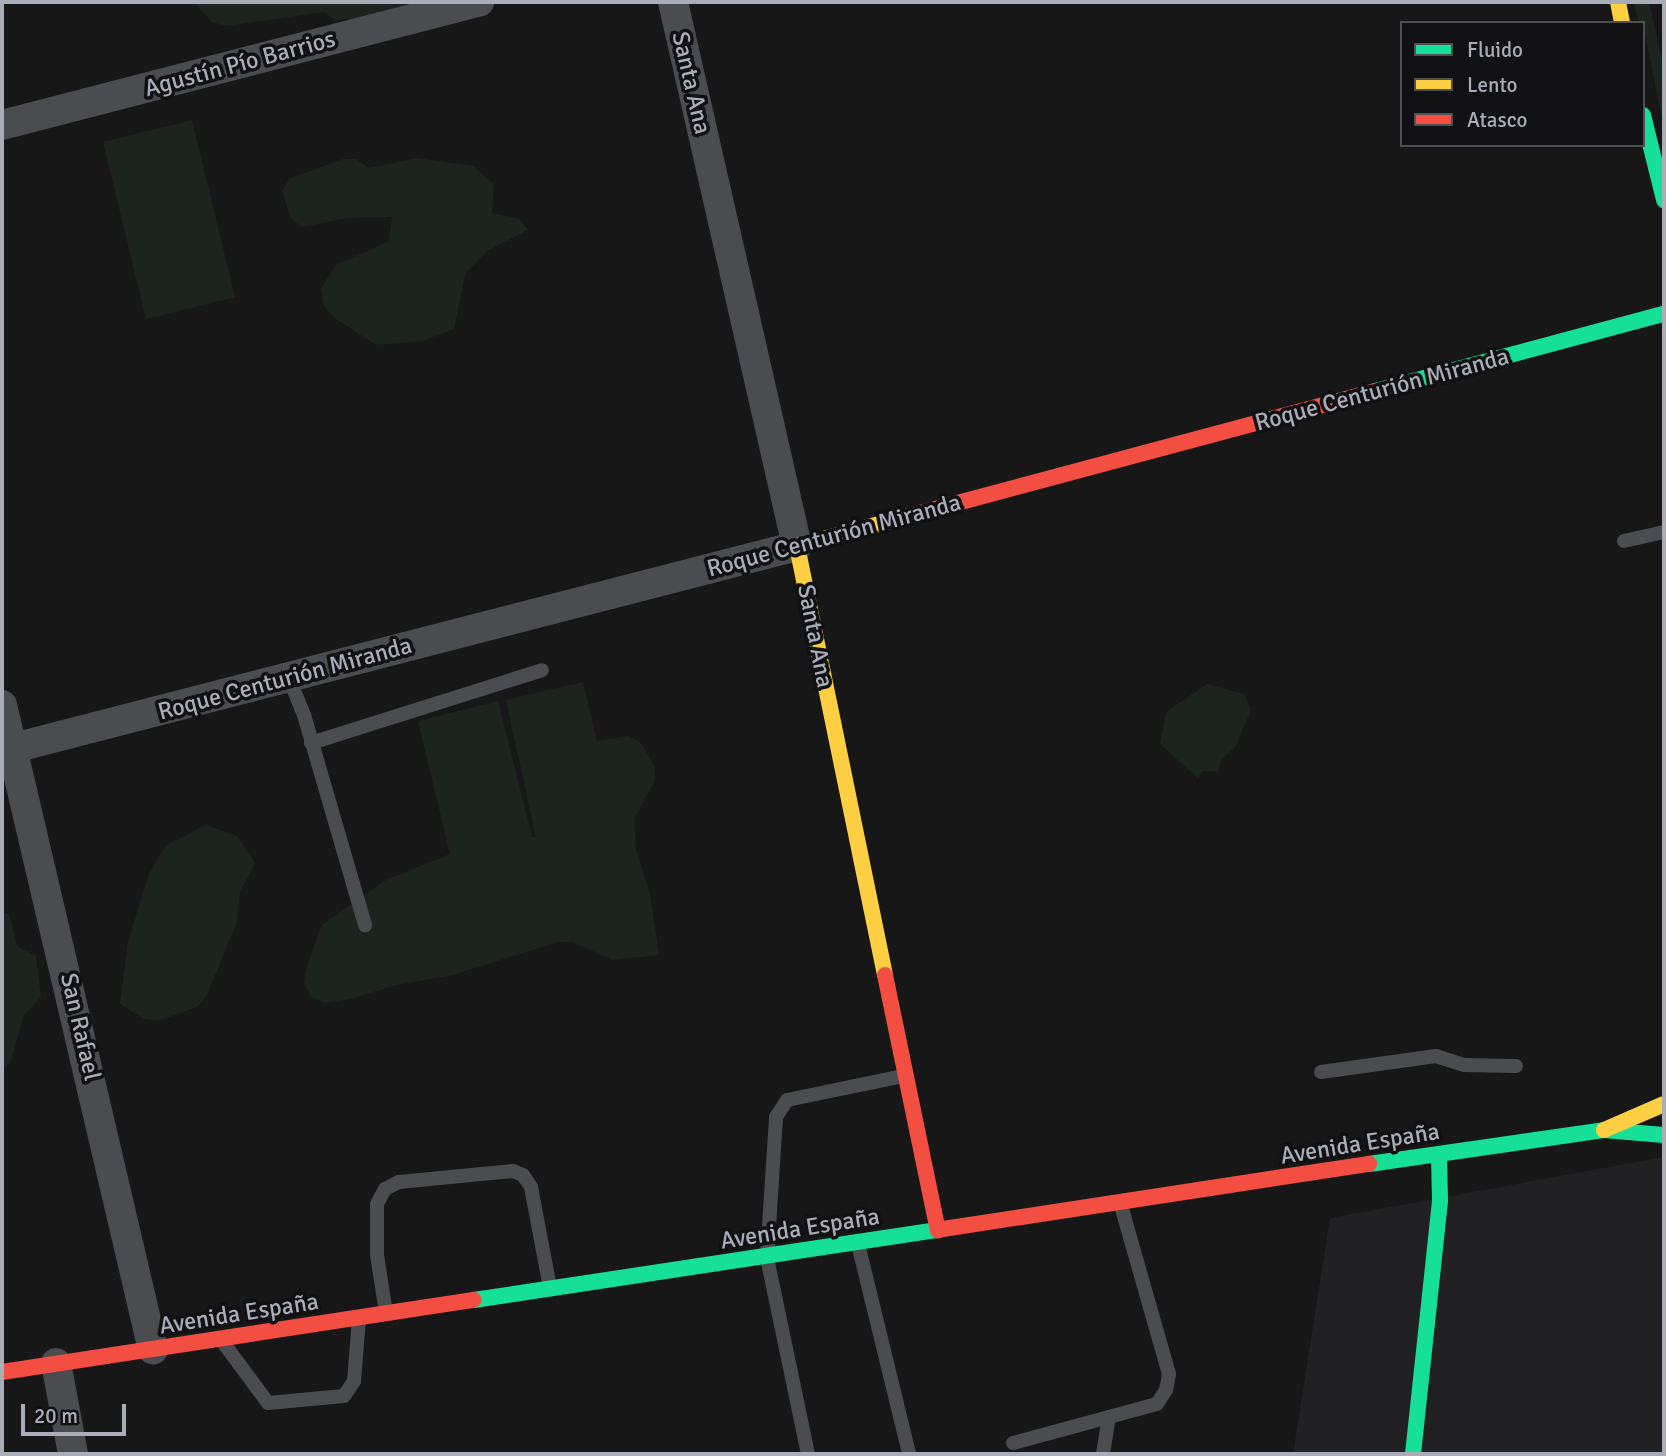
<!DOCTYPE html>
<meta charset="utf-8">
<style>
body{margin:0}
#map{position:relative;width:1666px;height:1456px;overflow:hidden;background:#171717;font-family:Signika,sans-serif}
div>[style]{position:absolute}
.built>*{inset:0;background:#212123}
.green>*{inset:0;background:#1d241e}
.lane>*{height:14px;margin:-7px;padding:0 7px;transform-origin:7px;border-radius:7px;background:#4b4c50}
.street>*{height:30px;margin:-15px;padding:0 15px;transform-origin:15px;border-radius:15px;background:#4b4c50}
.fast>*{height:16px;margin:-8px;padding:0 8px;transform-origin:8px;border-radius:8px;background:#16e098}
.slow>*{height:16px;margin:-8px;padding:0 8px;transform-origin:8px;border-radius:8px;background:#ffcf43}
.jam>*{height:16px;margin:-8px;padding:0 8px;transform-origin:8px;border-radius:8px;background:#f24e42}
span{translate:-50% -50%;white-space:nowrap;text-align:center;line-height:1.15;-webkit-text-stroke:7px #111113;paint-order:stroke}
.street-label{font-size:24px;color:#a8adb8}
.frame{position:absolute;inset:0;border:4px solid #a8adb8;pointer-events:none}
.legend{position:absolute;left:1400px;top:21px;width:245px;height:126px;box-sizing:border-box;background:#111113;border:2px solid #4d4f55;margin:0;padding:9px 12px;list-style:none;font-size:21px;color:#a8adb8}
.legend li{display:flex;align-items:center;gap:14px;height:35px}
.legend b{width:35px;border:2px solid #4d4f55}
.scale{position:absolute;left:21px;top:1404px;width:105px;height:32px;box-sizing:border-box;border:4px solid #a8adb8;border-top:0;padding-left:9px;font-size:21px;line-height:24px;white-space:nowrap;color:#a8adb8;-webkit-text-stroke:5px #111113;paint-order:stroke}
</style>
<div id="map">
<div class="built">
<i style="clip-path:polygon(1664px 1157px,1664px 1454px,1293px 1454px,1330px 1218px)"></i>
</div>
<div class="green">
<i style="clip-path:polygon(194px 2px,421px 2px,380px 16px,335px 20px,324px 12px,226px 26px,212px 22px)"></i>
<i style="clip-path:polygon(1634px 2px,1649px 2px,1664px 69px,1664px 129px,1643px 23px,1639px 23px)"></i>
<i style="clip-path:polygon(192px 120px,235px 297px,146px 319px,103px 142px)"></i>
<i style="clip-path:polygon(417px 158px,473px 166px,494px 184px,492px 213px,520px 219px,528px 230px,487px 251px,465px 274px,454px 329px,423px 341px,376px 345px,333px 317px,323px 304px,321px 288px,336px 265px,389px 241px,392px 217px,348px 218px,302px 227px,291px 219px,282px 191px,289px 179px,343px 159px,356px 159px,369px 168px)"></i>
<i style="clip-path:polygon(583px 682px,597px 741px,628px 736px,641px 743px,655px 768px,654px 782px,634px 819px,636px 849px,650px 894px,659px 955px,613px 960px,572px 942px,558px 942px,453px 975px,392px 986px,351px 999px,324px 1003px,310px 996px,304px 983px,306px 968px,322px 925px,386px 880px,450px 854px,418px 721px,498px 701px,532px 837px,536px 837px,506px 700px)"></i>
<i style="clip-path:polygon(1207px 684px,1244px 694px,1251px 709px,1236px 746px,1221px 760px,1219px 771px,1202px 771px,1198px 778px,1160px 744px,1166px 712px)"></i>
<i style="clip-path:polygon(206px 825px,237px 836px,255px 863px,240px 892px,237px 922px,207px 995px,197px 1007px,158px 1021px,144px 1019px,120px 1004px,128px 941px,149px 874px,165px 846px)"></i>
<i style="clip-path:polygon(2px 912px,9px 914px,17px 946px,36px 956px,41px 997px,24px 1015px,10px 1064px,2px 1069px)"></i>
</div>
<div class="lane">
<i style="left:1624px;top:541px;width:41px;rotate:-12.7deg"></i>
<i style="left:289px;top:678px;width:40px;rotate:68deg"></i>
<i style="left:304px;top:715px;width:219px;rotate:73.8deg"></i>
<i style="left:311px;top:743px;width:242px;rotate:-17.5deg"></i>
<i style="left:1321px;top:1072px;width:116px;rotate:-7.9deg"></i>
<i style="left:1436px;top:1056px;width:29px;rotate:18deg"></i>
<i style="left:1464px;top:1065px;width:52px;rotate:1.1deg"></i>
<i style="left:858px;top:1244px;width:216px;rotate:76.3deg"></i>
<i style="left:386px;top:1313px;width:59px;rotate:-98.8deg"></i>
<i style="left:377px;top:1255px;width:51px;rotate:-90deg"></i>
<i style="left:377px;top:1204px;width:17px;rotate:-62deg"></i>
<i style="left:385px;top:1189px;width:16px;rotate:-27deg"></i>
<i style="left:399px;top:1182px;width:115px;rotate:-5.5deg"></i>
<i style="left:513px;top:1171px;width:11px;rotate:22deg"></i>
<i style="left:523px;top:1175px;width:14px;rotate:56deg"></i>
<i style="left:531px;top:1187px;width:103px;rotate:79.3deg"></i>
<i style="left:222px;top:1341px;width:77px;rotate:53.4deg"></i>
<i style="left:268px;top:1403px;width:76px;rotate:-5.3deg"></i>
<i style="left:344px;top:1396px;width:18px;rotate:-56deg"></i>
<i style="left:354px;top:1381px;width:62px;rotate:-85.4deg"></i>
<i style="left:1013px;top:1443px;width:149px;rotate:-15.2deg"></i>
<i style="left:1157px;top:1404px;width:17px;rotate:-57deg"></i>
<i style="left:1166px;top:1390px;width:16px;rotate:-79deg"></i>
<i style="left:1169px;top:1374px;width:176px;rotate:-105.9deg"></i>
<i style="left:808px;top:1454px;width:201px;rotate:-101.8deg"></i>
<i style="left:767px;top:1257px;width:140px;rotate:-86.3deg"></i>
<i style="left:776px;top:1117px;width:20px;rotate:-57deg"></i>
<i style="left:787px;top:1100px;width:118px;rotate:-11.7deg"></i>
<i style="left:1103px;top:1454px;width:37px;rotate:-81deg"></i>
</div>
<div class="street">
<i style="left:2px;top:125px;width:493px;rotate:-14.5deg"></i>
<i style="left:2px;top:705px;width:662px;rotate:76.82deg"></i>
<i style="left:2px;top:751px;width:821px;rotate:-14.46deg"></i>
<i style="left:797px;top:546px;width:558px;rotate:-102.84deg"></i>
<i style="left:56px;top:1363px;width:93px;rotate:79.4deg"></i>
</div>
<div class="fast">
<i style="left:1643px;top:115px;width:88px;rotate:76.1deg"></i>
<i style="left:1372px;top:392px;width:302px;rotate:-15deg"></i>
<i style="left:1369px;top:1164px;width:237px;rotate:-8.2deg"></i>
<i style="left:1604px;top:1130px;width:60px;rotate:4.8deg"></i>
<i style="left:474px;top:1300px;width:474px;rotate:-8.6deg"></i>
<i style="left:1413px;top:1454px;width:255px;rotate:-83.9deg"></i>
<i style="left:1440px;top:1200px;width:45px;rotate:-91.3deg"></i>
</div>
<div class="slow">
<i style="left:1618px;top:2px;width:21px;rotate:79deg"></i>
<i style="left:885px;top:975px;width:438px;rotate:-101.6deg"></i>
<i style="left:797px;top:546px;width:127px;rotate:-15deg"></i>
<i style="left:1604px;top:1130px;width:65px;rotate:-23.4deg"></i>
</div>
<div class="jam">
<i style="left:920px;top:513px;width:468px;rotate:-15deg"></i>
<i style="left:885px;top:975px;width:261px;rotate:78.3deg"></i>
<i style="left:943px;top:1229px;width:431px;rotate:-8.7deg"></i>
<i style="left:2px;top:1372px;width:477px;rotate:-8.7deg"></i>
</div>
<div class="street-label">
<span style="left:240px;top:64px;rotate:-15deg">Agustín Pío Barrios</span>
<span style="left:691px;top:83px;rotate:77deg">Santa Ana</span>
<span style="left:1382px;top:390px;rotate:-15deg">Roque Centurión Miranda</span>
<span style="left:834px;top:536px;rotate:-15deg">Roque Centurión Miranda</span>
<span style="left:815px;top:636px;rotate:79deg">Santa Ana</span>
<span style="left:285px;top:679px;rotate:-15deg">Roque Centurión Miranda</span>
<span style="left:80px;top:1027px;rotate:77deg">San Rafael</span>
<span style="left:1360px;top:1144px;rotate:-9deg">Avenida España</span>
<span style="left:800px;top:1229px;rotate:-9deg">Avenida España</span>
<span style="left:239px;top:1314px;rotate:-9deg">Avenida España</span>
</div>
<div class="frame"></div>
<ul class="legend">
<li><b style="height:9px;background:#16e098"></b>Fluido</li>
<li><b style="height:9px;background:#ffcf43"></b>Lento</li>
<li><b style="height:9px;background:#f24e42"></b>Atasco</li>
</ul>
<div class="scale">20 m</div>
</div>
